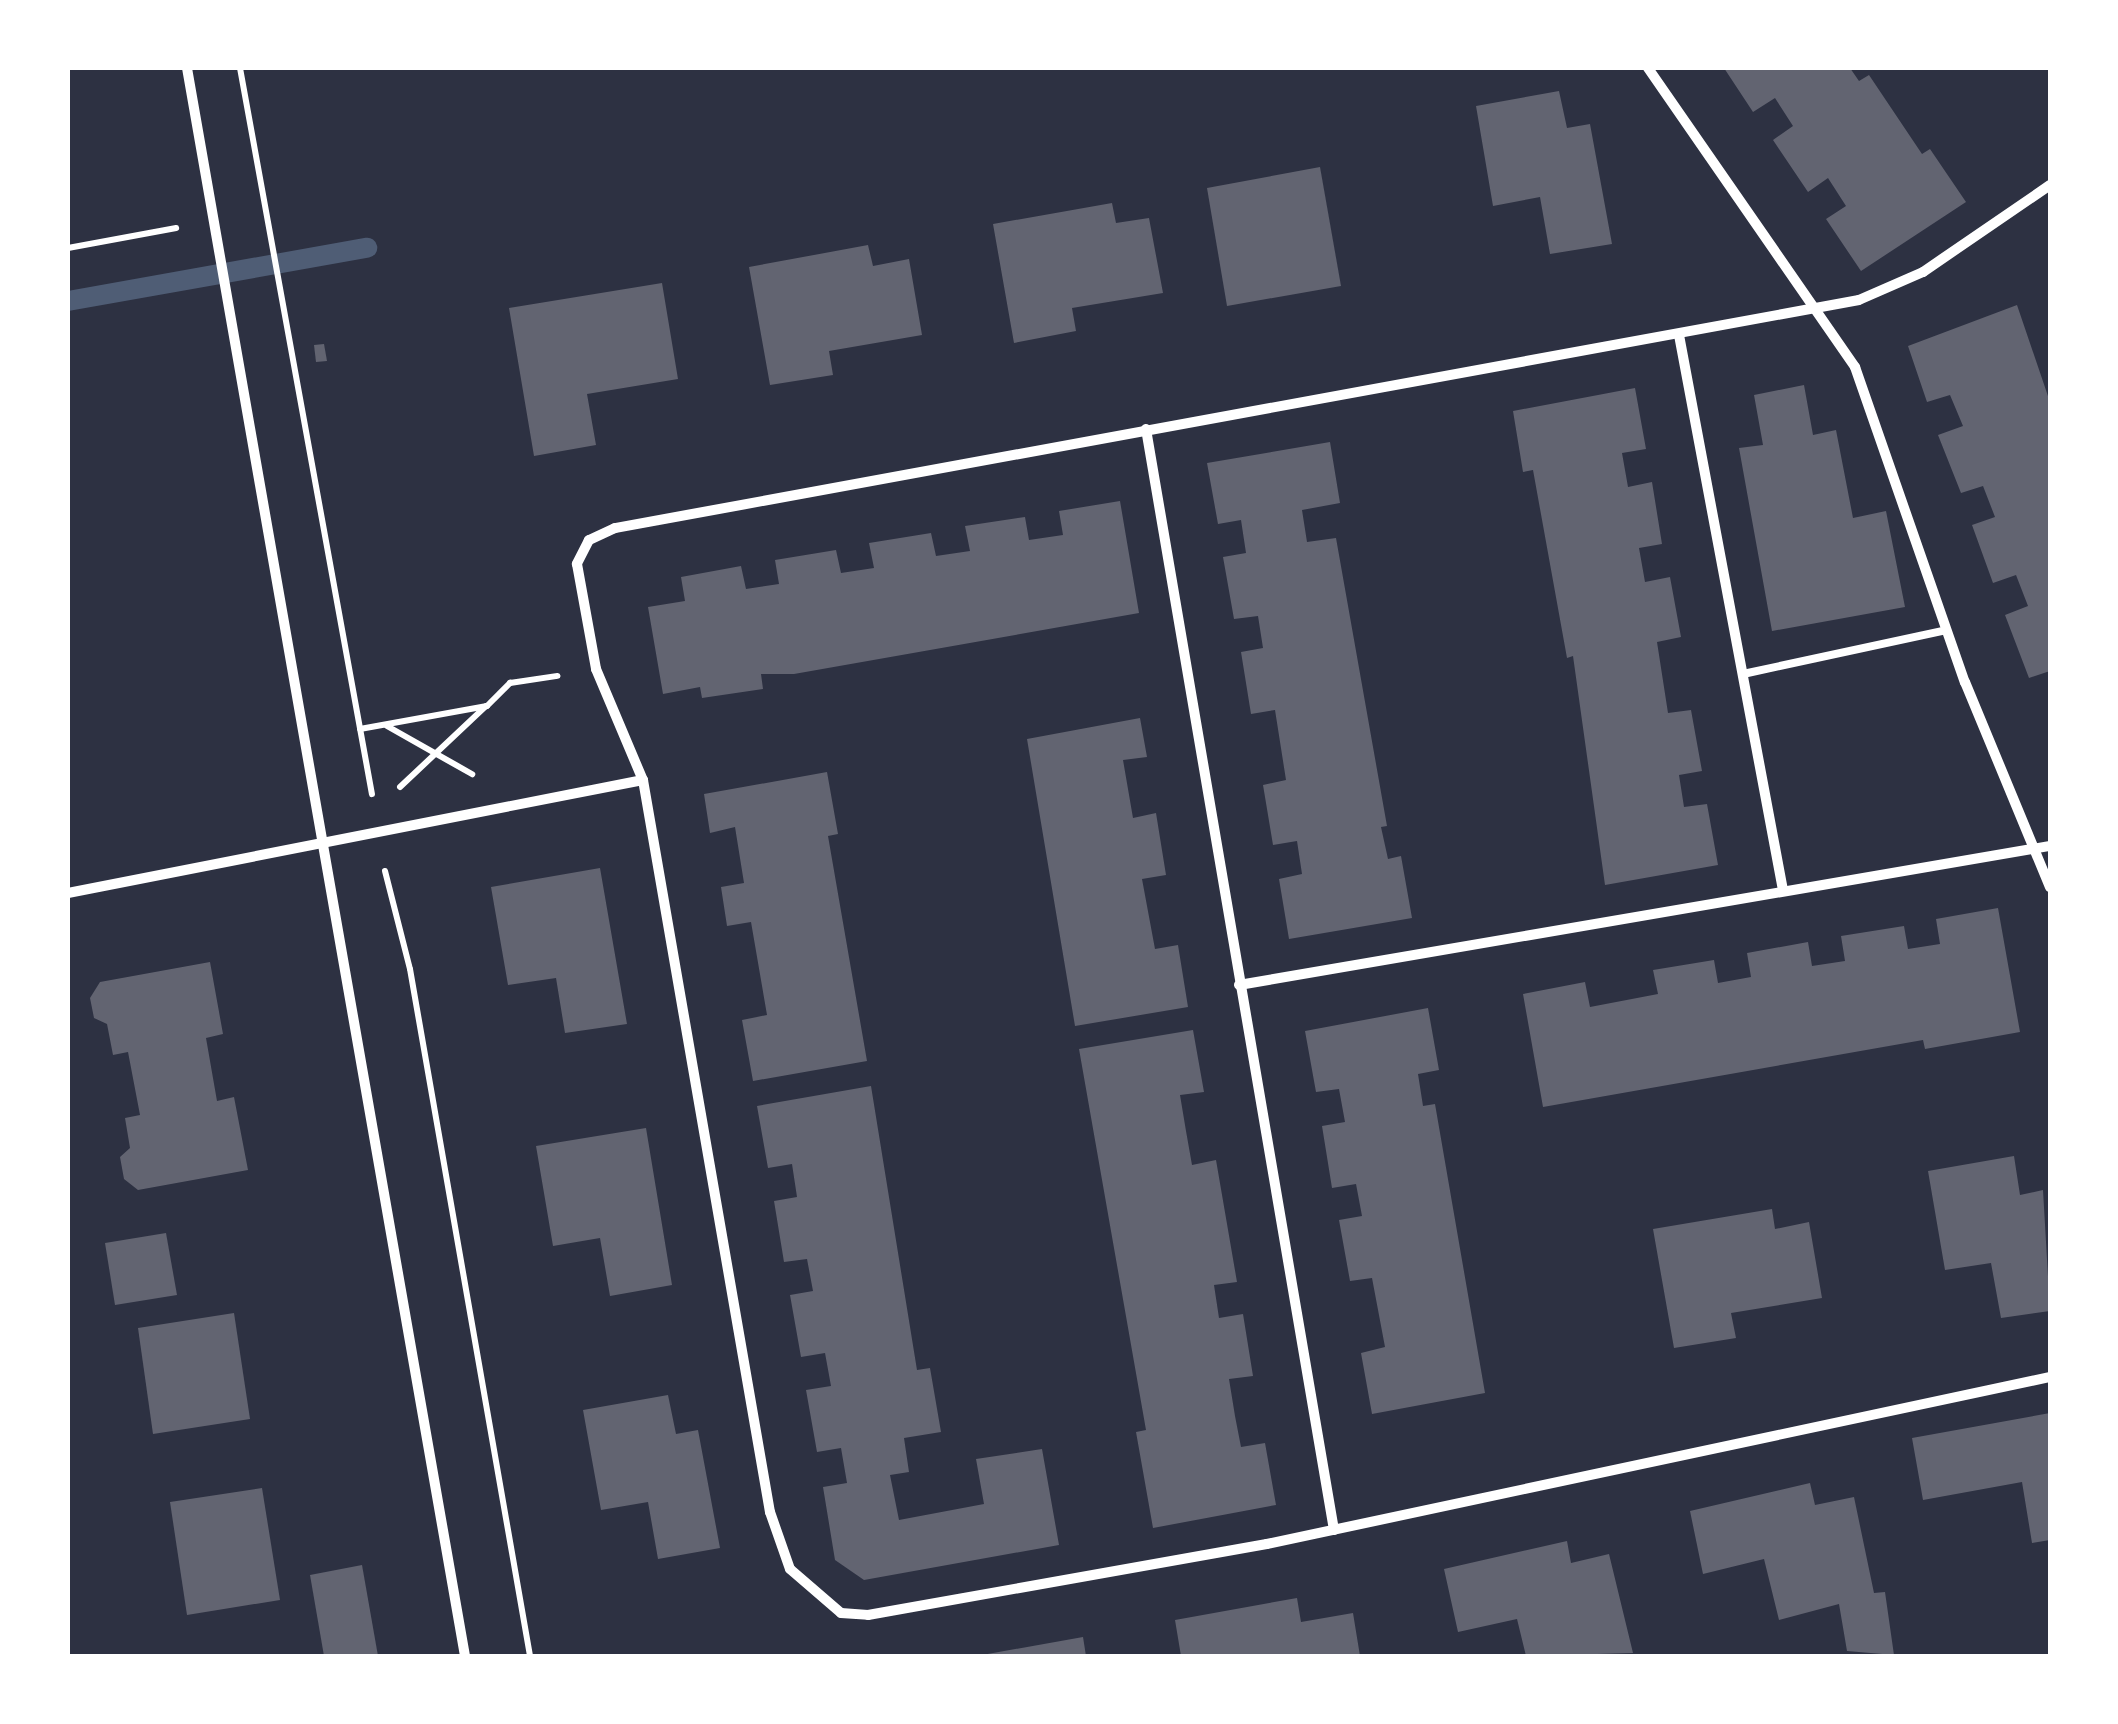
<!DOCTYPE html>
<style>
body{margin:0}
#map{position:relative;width:2118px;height:1724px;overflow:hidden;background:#2d3142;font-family:Barlow,sans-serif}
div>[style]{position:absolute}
.stream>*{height:20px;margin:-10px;padding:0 10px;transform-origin:10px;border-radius:10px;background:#4f5d75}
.building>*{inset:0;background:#626471}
.path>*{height:6px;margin:-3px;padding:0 3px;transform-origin:3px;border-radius:3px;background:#fff}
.service>*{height:8px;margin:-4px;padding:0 4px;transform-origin:4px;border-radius:4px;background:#fff}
.minor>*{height:10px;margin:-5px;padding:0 5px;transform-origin:5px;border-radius:5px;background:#fff}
span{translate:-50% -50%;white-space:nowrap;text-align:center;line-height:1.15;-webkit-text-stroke:8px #fff;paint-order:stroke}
.frame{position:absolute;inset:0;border:70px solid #fff;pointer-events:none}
</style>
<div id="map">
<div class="stream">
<i style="left:68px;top:301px;width:304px;rotate:-10.1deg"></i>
</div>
<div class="building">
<i style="clip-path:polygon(1724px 68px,1850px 68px,1859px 81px,1869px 75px,1922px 154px,1930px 149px,1966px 202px,1861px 271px,1826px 219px,1846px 206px,1828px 178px,1808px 192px,1773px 140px,1793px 126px,1775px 98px,1753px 112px)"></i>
<i style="clip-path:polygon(1559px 91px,1567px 128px,1590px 124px,1612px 244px,1550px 254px,1540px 197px,1493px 206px,1476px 106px)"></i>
<i style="clip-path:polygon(1320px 167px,1341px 286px,1227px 306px,1207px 188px)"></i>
<i style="clip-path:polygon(1112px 203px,1116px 223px,1149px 218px,1163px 293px,1072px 308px,1076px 331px,1014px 343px,993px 224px)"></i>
<i style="clip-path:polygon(868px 245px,873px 266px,909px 259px,922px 335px,829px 351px,833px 375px,770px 385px,749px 267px)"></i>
<i style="clip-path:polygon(662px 283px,678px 379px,587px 394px,596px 445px,534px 456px,509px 308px)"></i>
<i style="clip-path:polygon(2017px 305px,2050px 402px,2050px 671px,2029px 678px,2005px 615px,2028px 606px,2016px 575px,1993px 583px,1972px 525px,1995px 517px,1983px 486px,1961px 493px,1938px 435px,1963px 426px,1950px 395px,1927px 402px,1908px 346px)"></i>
<i style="clip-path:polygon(324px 344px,327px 361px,316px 362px,314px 345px)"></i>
<i style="clip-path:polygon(1804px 385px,1813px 435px,1836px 430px,1853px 518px,1886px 511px,1905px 607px,1772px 631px,1739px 448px,1763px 445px,1754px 395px)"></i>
<i style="clip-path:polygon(1635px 388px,1646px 449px,1622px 453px,1628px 487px,1652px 482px,1662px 544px,1639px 548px,1645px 582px,1670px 577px,1681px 637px,1657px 642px,1668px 713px,1691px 710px,1702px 771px,1679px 775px,1684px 807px,1707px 804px,1718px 865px,1605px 885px,1573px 656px,1567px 658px,1533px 470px,1523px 472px,1513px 411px)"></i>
<i style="clip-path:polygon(1330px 442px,1340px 503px,1302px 510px,1307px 542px,1336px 538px,1387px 826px,1381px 827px,1388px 859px,1401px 856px,1412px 918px,1289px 939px,1279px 879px,1302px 874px,1297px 841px,1273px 845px,1263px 785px,1286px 780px,1275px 710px,1251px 714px,1241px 652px,1263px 648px,1258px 616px,1234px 619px,1223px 557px,1246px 553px,1241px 520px,1218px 524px,1207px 463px)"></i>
<i style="clip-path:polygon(1120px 501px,1139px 613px,794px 674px,761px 674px,763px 689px,702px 698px,700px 687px,663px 694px,648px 607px,685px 601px,681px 577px,741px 566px,746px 589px,779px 584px,775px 560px,836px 550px,841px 573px,874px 568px,869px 543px,931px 533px,936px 556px,970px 551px,965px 526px,1025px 517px,1029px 540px,1063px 535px,1059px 511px)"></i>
<i style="clip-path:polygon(1140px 718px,1147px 757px,1123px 760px,1133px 818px,1156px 813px,1166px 875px,1142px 879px,1155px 949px,1178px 945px,1188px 1007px,1075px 1026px,1027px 739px)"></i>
<i style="clip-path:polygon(827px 772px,838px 834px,828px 836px,867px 1061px,753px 1081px,742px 1020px,767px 1015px,751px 922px,727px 926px,721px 887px,744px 883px,735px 827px,710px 833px,704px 794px)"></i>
<i style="clip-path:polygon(600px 868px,627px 1024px,565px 1033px,556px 978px,508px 985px,491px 887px)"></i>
<i style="clip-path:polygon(1998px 908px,2020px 1032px,1925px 1049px,1923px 1040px,1543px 1107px,1523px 994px,1585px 982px,1590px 1007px,1658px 994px,1653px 970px,1714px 960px,1718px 983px,1751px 977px,1747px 953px,1808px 942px,1812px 966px,1845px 961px,1841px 936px,1904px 926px,1908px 949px,1940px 944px,1936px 919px)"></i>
<i style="clip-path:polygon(210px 962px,223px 1034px,206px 1038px,217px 1101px,234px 1097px,248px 1170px,138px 1190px,124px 1179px,120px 1157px,130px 1148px,125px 1118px,140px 1115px,128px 1052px,113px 1055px,107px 1024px,94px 1018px,90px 998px,100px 982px)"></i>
<i style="clip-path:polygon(1428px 1008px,1439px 1070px,1418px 1074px,1423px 1106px,1435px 1104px,1485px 1393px,1372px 1414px,1361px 1353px,1385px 1347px,1372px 1278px,1350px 1281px,1339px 1220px,1362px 1216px,1356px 1184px,1332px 1188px,1322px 1126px,1345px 1122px,1339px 1089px,1316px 1092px,1305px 1031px)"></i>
<i style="clip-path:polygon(1193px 1030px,1204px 1092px,1180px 1095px,1186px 1131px,1192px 1165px,1216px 1160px,1237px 1282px,1214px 1285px,1219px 1318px,1243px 1314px,1253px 1376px,1229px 1379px,1235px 1416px,1241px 1447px,1265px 1443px,1276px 1505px,1153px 1528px,1136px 1432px,1146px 1430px,1079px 1049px)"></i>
<i style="clip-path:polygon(871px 1086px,917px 1370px,930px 1368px,941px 1432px,904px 1438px,909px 1472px,890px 1475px,899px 1520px,984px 1504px,976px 1459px,1042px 1449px,1059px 1545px,864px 1580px,835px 1560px,823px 1487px,847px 1483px,841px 1448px,817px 1452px,806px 1390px,831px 1386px,825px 1353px,801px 1357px,790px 1295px,813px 1291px,807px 1259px,784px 1262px,774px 1201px,797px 1197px,792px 1164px,768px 1168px,757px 1106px)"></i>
<i style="clip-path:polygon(646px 1128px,672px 1285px,610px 1296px,600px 1238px,553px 1246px,536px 1146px)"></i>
<i style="clip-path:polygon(2014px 1156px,2020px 1195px,2043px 1190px,2050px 1311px,2001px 1318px,1991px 1263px,1945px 1270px,1928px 1171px)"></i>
<i style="clip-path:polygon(1772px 1209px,1775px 1229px,1809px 1222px,1822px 1298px,1731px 1313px,1736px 1338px,1674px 1348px,1653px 1229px)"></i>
<i style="clip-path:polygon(166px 1233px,177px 1295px,115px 1305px,105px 1243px)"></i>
<i style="clip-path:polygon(234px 1313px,250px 1419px,153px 1434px,138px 1328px)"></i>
<i style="clip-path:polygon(668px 1395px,676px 1434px,698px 1430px,720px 1548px,658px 1559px,648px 1502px,601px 1510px,583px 1410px)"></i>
<i style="clip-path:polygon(2050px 1413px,2050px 1540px,2032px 1543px,2022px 1482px,1923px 1500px,1912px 1438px)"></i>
<i style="clip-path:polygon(1810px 1483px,1815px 1505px,1854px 1497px,1874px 1593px,1885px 1592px,1894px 1655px,1847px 1651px,1839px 1604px,1779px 1620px,1764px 1559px,1703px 1574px,1690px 1511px)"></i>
<i style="clip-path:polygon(262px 1488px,280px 1600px,187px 1615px,170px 1502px)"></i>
<i style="clip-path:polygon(1567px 1541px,1571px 1563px,1609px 1554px,1633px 1653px,1526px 1656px,1517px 1619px,1458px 1632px,1444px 1569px)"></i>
<i style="clip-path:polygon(362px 1565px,378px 1656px,324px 1656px,310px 1575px)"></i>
<i style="clip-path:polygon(1297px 1598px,1301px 1622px,1353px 1613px,1360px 1656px,1181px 1656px,1175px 1620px)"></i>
<i style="clip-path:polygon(1083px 1637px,1086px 1656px,982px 1656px,982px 1655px)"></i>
</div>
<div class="path">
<i style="left:240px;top:68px;width:738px;rotate:79.7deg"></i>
<i style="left:68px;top:248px;width:110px;rotate:-10.5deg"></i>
<i style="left:387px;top:726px;width:98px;rotate:29.5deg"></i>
<i style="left:360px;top:729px;width:129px;rotate:-10.3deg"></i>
<i style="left:487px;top:706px;width:33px;rotate:-45deg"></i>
<i style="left:510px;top:683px;width:48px;rotate:-8.5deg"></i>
<i style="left:400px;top:787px;width:118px;rotate:-43.3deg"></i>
<i style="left:385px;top:871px;width:101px;rotate:75.7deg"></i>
<i style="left:410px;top:969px;width:697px;rotate:80.09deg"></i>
</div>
<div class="service">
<i style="left:1743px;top:674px;width:208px;rotate:-12.2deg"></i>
</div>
<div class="minor">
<i style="left:187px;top:68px;width:1612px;rotate:80.07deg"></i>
<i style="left:1648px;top:68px;width:364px;rotate:55.3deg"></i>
<i style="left:1855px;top:367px;width:334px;rotate:70.8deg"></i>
<i style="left:1965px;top:682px;width:222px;rotate:67.5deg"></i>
<i style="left:2050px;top:185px;width:154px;rotate:145.6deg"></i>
<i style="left:1923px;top:272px;width:70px;rotate:156.4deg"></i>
<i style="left:1859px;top:300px;width:1265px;rotate:169.61deg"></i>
<i style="left:615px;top:528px;width:29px;rotate:155deg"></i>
<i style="left:589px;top:540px;width:27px;rotate:117deg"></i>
<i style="left:577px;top:564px;width:107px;rotate:79.7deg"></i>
<i style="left:596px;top:669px;width:121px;rotate:67.1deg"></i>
<i style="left:643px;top:780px;width:743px;rotate:80.16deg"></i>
<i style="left:770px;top:1512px;width:60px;rotate:70.7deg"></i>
<i style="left:790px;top:1569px;width:67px;rotate:40.8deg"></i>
<i style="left:841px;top:1613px;width:27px;rotate:4deg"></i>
<i style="left:868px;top:1615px;width:405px;rotate:-10.1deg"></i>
<i style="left:1267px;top:1544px;width:801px;rotate:-12.04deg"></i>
<i style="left:1679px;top:335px;width:565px;rotate:79.39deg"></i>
<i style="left:1146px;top:429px;width:1117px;rotate:80.31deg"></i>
<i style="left:68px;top:893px;width:586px;rotate:-11.12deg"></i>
<i style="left:1239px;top:985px;width:823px;rotate:-9.73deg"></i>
</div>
<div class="frame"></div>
</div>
